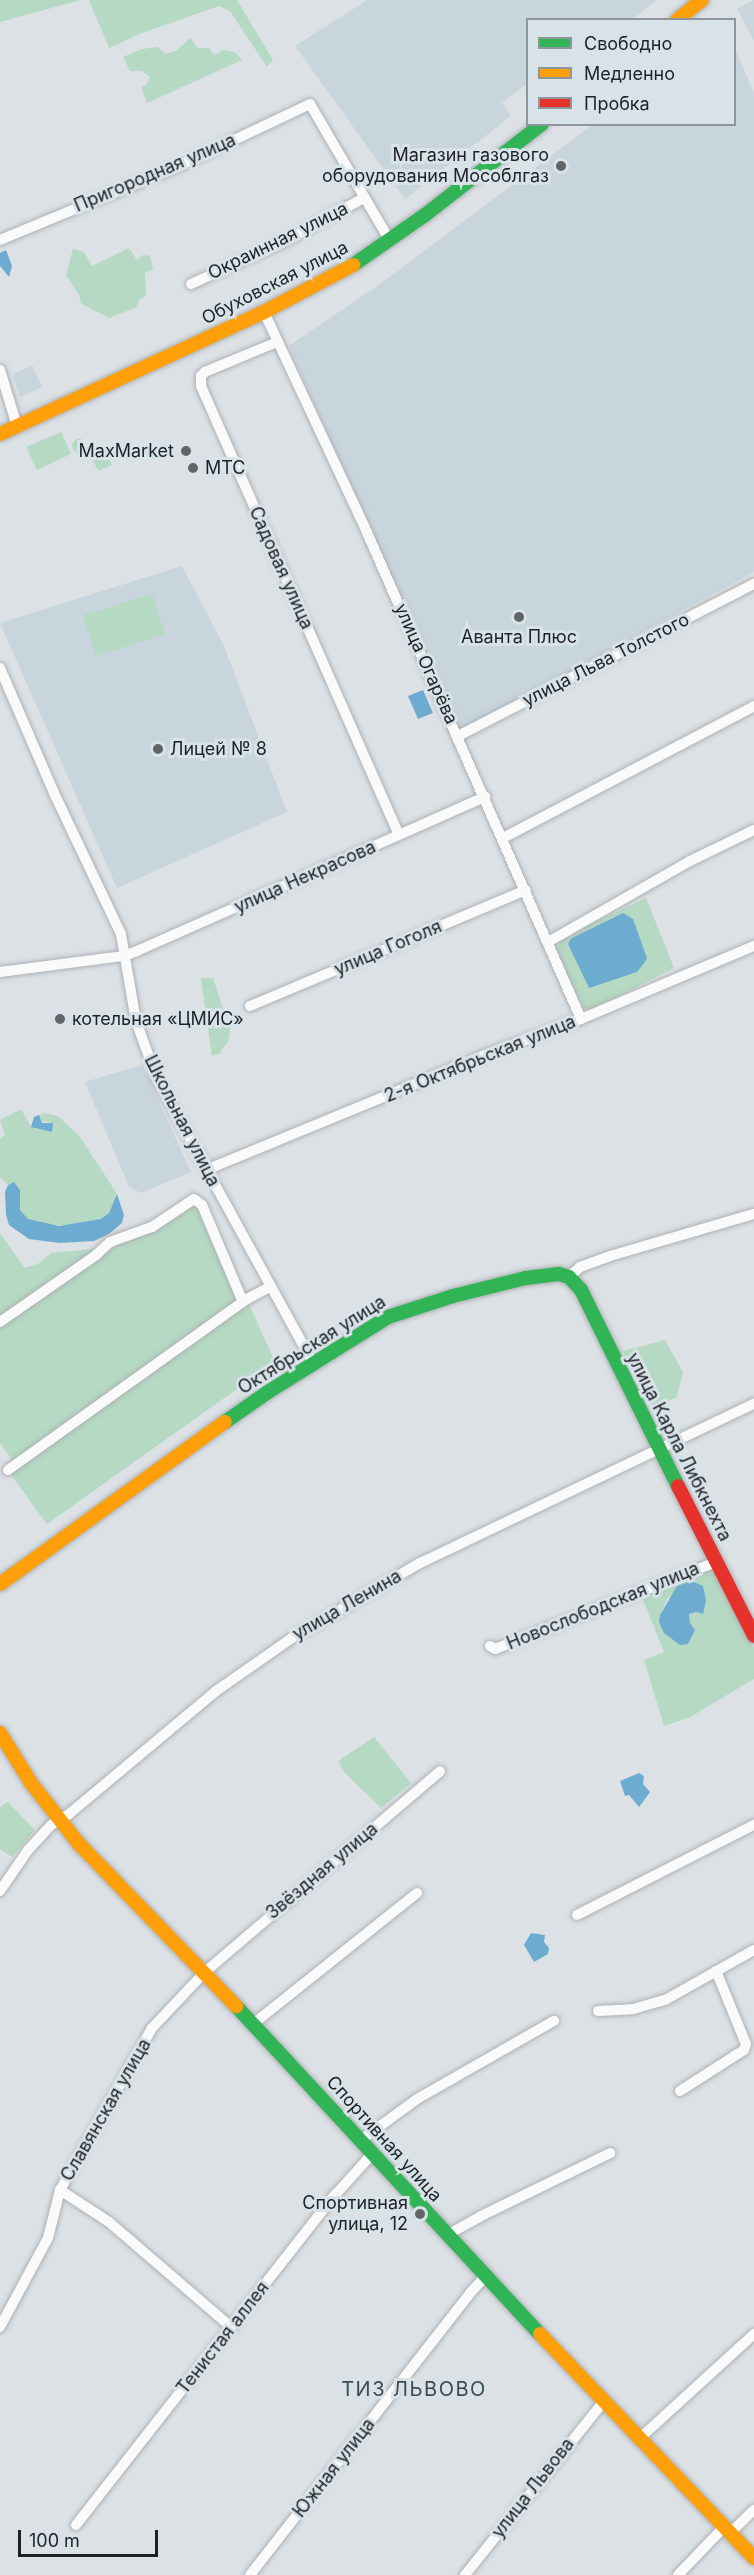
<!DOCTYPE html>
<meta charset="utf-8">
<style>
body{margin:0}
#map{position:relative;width:754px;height:2575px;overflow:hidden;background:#dce1e5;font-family:Inter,sans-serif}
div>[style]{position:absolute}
.built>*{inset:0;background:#c9d5dc}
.green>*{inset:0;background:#b5d9c2}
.round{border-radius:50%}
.water>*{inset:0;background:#6dabd0}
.roads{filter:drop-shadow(0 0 2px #adb1b4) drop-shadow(0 0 2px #adb1b4)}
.street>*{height:10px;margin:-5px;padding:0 5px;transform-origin:5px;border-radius:5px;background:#fafafb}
.fast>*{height:14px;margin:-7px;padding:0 7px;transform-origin:7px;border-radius:7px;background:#30b455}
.slow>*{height:14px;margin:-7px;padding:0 7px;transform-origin:7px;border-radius:7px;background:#ff9f0a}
.jam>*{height:14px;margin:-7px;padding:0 7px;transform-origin:7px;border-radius:7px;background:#e5322d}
.dots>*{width:16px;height:16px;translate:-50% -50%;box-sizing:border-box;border:3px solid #d8e2e9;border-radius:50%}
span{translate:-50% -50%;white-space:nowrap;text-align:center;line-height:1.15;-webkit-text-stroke:6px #d8e2e9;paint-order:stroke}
.poi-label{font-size:18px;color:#1f2225}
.right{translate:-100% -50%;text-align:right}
.left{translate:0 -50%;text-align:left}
.street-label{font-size:18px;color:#1f2225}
.neighbourhood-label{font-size:20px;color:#414a50;letter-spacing:1.5px}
.legend{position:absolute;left:526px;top:18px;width:210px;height:108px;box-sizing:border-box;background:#d8e2e9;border:2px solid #8e959b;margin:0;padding:8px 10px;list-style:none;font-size:18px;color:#1f2225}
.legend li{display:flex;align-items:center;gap:12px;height:30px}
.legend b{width:30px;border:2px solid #8e959b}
.scale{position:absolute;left:18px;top:2530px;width:140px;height:27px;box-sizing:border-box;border:3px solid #1f2225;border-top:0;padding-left:8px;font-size:18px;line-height:21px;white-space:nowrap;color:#1f2225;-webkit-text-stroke:4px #d8e2e9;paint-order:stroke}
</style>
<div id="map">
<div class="built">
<i style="clip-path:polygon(367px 0,657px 0,633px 19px,528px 20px,527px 84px,502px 103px,511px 116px,405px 199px,295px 46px)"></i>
<i style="clip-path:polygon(754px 0,754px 41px,737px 9px)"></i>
<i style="clip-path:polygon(735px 49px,754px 93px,754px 572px,459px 730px,289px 346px,390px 277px,592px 125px,734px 124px)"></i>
<i style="clip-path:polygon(32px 365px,42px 387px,20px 397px,13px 374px)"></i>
<i style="clip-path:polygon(182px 566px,224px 646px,287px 812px,117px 888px,0 623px)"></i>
<i style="clip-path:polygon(142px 1065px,191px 1172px,141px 1193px,129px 1187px,85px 1082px)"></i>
</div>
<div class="green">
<i style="clip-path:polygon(0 0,81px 0,0 22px)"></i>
<i style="clip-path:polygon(89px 0,237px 0,273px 60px,267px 67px,230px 11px,219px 6px,142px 33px,109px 48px)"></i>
<i style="clip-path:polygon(190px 38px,198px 48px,209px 48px,214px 55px,223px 50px,235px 52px,242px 60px,147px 103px,141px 87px,147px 84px,150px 77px,142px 71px,130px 71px,123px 57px,142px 49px,157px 47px,166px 54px,176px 51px)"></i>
<i style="clip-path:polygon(129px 248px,137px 260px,143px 255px,150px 256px,153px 269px,145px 273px,146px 296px,139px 300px,137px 307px,109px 318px,81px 304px,79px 295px,66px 275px,73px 249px,84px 252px,92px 266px)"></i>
<i style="clip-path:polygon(61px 432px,71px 454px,37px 470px,26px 447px)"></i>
<i class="round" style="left:72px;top:439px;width:14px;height:14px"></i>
<i style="clip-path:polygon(105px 450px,112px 465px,98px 471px,91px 456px)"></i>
<i style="clip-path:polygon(152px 594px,165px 634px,96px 656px,83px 615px)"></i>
<i style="clip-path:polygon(evenodd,646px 898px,674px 968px,591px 1010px,583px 1008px,557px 950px,559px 944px,567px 935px,646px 898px,631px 916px,647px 958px,645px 962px,637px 972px,587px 987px,631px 916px)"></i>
<i style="clip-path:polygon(201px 978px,213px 978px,230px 1030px,228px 1042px,221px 1050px,221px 1053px,212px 1056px)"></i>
<i style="clip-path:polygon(21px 1109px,31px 1127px,47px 1131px,49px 1122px,39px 1121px,39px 1115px,44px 1113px,58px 1116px,80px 1137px,117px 1194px,109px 1213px,102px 1219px,73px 1225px,48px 1225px,28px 1219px,20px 1210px,20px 1190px,14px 1182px,8px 1185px,0 1177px,0 1139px,5px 1135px,0 1120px)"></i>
<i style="clip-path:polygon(196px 1203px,240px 1301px,13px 1461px,0 1443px,0 1326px,117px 1245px,155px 1230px)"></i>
<i style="clip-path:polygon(0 1233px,25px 1268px,38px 1264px,51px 1253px,93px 1249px,95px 1252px,0 1318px)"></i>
<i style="clip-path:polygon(248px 1302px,275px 1362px,47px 1524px,9px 1472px,212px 1331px)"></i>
<i style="clip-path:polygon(665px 1340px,683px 1372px,677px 1397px,654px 1408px,623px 1351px)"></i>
<i style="clip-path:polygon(evenodd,714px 1567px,754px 1648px,754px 1679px,690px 1717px,664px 1726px,644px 1660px,664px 1652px,641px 1595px,714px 1567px,692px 1581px,703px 1587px,702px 1614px,696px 1612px,689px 1614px,690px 1623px,660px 1615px,667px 1599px,692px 1581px)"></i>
<i style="clip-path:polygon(374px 1737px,411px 1783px,381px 1808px,344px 1772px,338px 1761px)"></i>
<i style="clip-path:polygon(8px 1802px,35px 1830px,12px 1857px,0 1849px,0 1807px)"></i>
</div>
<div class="water">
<i style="clip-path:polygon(6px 250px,12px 266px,9px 277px,0 266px,0 253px)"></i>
<i style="clip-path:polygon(423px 690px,433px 713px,418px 719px,408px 696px)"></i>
<i style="clip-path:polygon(623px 913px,633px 919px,647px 958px,645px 962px,637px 972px,589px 988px,568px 944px,572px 938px)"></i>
<i style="clip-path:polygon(39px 1115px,42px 1123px,53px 1123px,52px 1132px,31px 1127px,34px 1117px)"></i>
<i style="clip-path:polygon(14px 1182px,20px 1190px,20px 1210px,28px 1219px,59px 1226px,101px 1219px,109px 1213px,117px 1194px,124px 1215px,122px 1223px,109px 1234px,94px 1241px,60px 1243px,29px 1239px,9px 1225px,6px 1215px,5px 1192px,8px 1185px)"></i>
<i style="clip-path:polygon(692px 1581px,703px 1586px,706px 1601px,703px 1614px,696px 1612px,689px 1614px,690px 1623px,695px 1630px,688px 1644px,680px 1645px,664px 1633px,659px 1622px,660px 1615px,677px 1586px)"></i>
<i style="clip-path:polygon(639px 1773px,644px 1776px,643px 1784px,650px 1792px,639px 1807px,629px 1795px,625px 1796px,620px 1781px)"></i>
<i style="clip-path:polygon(531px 1933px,545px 1935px,544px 1942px,549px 1948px,548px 1954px,534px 1962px,524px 1945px)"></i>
</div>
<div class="roads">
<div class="street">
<i style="left:0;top:240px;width:194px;rotate:-22.5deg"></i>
<i style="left:179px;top:166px;width:145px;rotate:-25.3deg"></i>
<i style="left:310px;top:104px;width:159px;rotate:59.7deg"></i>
<i style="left:191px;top:284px;width:99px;rotate:-24.5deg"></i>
<i style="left:281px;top:243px;width:94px;rotate:-28.5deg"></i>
<i style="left:264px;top:312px;width:238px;rotate:64.9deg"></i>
<i style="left:365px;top:528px;width:536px;rotate:66.25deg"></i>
<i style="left:277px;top:342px;width:78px;rotate:157.4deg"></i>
<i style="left:205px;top:372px;width:6px;rotate:135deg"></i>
<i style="left:201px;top:376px;width:10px;rotate:90deg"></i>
<i style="left:201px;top:386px;width:490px;rotate:66.2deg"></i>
<i style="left:0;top:370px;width:59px;rotate:73.1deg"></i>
<i style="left:0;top:668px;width:136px;rotate:66.6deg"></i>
<i style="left:54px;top:793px;width:156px;rotate:64.6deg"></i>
<i style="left:121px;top:934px;width:88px;rotate:80.2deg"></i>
<i style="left:136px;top:1021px;width:62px;rotate:70.1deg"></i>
<i style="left:157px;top:1079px;width:324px;rotate:61.2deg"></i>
<i style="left:458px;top:736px;width:333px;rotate:-27.2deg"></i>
<i style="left:503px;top:838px;width:284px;rotate:-27.7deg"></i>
<i style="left:548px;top:942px;width:163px;rotate:-29.7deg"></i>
<i style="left:690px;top:861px;width:71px;rotate:-25.8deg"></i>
<i style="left:0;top:972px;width:125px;rotate:-7.4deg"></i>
<i style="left:124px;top:956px;width:14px;rotate:-21deg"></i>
<i style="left:137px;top:951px;width:381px;rotate:-23.9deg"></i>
<i style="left:250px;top:1006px;width:299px;rotate:-22.8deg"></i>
<i style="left:206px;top:1170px;width:300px;rotate:-22.4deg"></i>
<i style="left:483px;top:1056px;width:105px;rotate:-20.7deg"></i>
<i style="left:581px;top:1019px;width:188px;rotate:-22.9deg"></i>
<i style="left:569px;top:1277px;width:15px;rotate:-42deg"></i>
<i style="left:580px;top:1267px;width:32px;rotate:-20deg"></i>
<i style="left:610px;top:1256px;width:150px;rotate:-16.3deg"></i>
<i style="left:0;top:1322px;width:117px;rotate:-34.9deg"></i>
<i style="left:96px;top:1255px;width:19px;rotate:-43deg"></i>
<i style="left:110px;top:1242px;width:45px;rotate:-19.7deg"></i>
<i style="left:152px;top:1227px;width:50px;rotate:-33.7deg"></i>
<i style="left:194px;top:1199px;width:10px;rotate:37deg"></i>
<i style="left:202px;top:1205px;width:105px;rotate:67.1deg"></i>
<i style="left:8px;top:1470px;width:294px;rotate:-35.6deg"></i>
<i style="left:247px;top:1299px;width:26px;rotate:-28deg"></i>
<i style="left:490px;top:1646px;width:6px;rotate:31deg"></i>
<i style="left:495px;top:1649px;width:240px;rotate:-21.5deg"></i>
<i style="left:0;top:1891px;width:50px;rotate:-55.7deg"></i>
<i style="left:28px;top:1850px;width:34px;rotate:-47deg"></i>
<i style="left:51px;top:1825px;width:21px;rotate:-31deg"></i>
<i style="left:69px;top:1814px;width:192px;rotate:-39.9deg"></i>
<i style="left:216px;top:1691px;width:93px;rotate:-34.9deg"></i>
<i style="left:292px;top:1638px;width:148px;rotate:-30.4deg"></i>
<i style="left:420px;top:1563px;width:370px;rotate:-25.5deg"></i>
<i style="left:577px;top:1915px;width:199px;rotate:-27deg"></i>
<i style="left:598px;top:2011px;width:35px;rotate:-3deg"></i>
<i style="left:633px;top:2009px;width:35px;rotate:-16deg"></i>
<i style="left:667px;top:1999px;width:100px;rotate:-29.4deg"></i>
<i style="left:253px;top:2024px;width:210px;rotate:-38.6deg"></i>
<i style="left:680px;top:2091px;width:67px;rotate:-32.7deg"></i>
<i style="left:736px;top:2055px;width:9px;rotate:-32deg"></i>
<i style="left:744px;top:2050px;width:6px;rotate:-72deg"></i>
<i style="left:746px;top:2044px;width:79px;rotate:-112.3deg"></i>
<i style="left:361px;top:2140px;width:69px;rotate:-36.2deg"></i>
<i style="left:417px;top:2099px;width:158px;rotate:-29.7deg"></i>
<i style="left:60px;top:2190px;width:59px;rotate:33.1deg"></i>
<i style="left:109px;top:2222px;width:161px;rotate:40.7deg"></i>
<i style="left:447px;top:2235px;width:37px;rotate:-29deg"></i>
<i style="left:479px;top:2217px;width:146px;rotate:-26deg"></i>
<i style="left:0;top:2327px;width:101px;rotate:-61.7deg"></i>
<i style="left:48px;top:2238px;width:49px;rotate:-76deg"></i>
<i style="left:60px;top:2190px;width:186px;rotate:-60.4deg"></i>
<i style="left:152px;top:2028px;width:77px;rotate:-46.6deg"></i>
<i style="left:205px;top:1972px;width:309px;rotate:-40.5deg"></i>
<i style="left:639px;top:2439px;width:156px;rotate:-42.4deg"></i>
<i style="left:76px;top:2525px;width:421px;rotate:-51.9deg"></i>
<i style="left:336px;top:2194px;width:55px;rotate:-47.9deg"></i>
<i style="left:729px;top:2534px;width:35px;rotate:-44deg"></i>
<i style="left:250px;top:2575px;width:358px;rotate:-52deg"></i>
<i style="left:470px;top:2293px;width:22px;rotate:-47deg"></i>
<i style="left:465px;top:2575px;width:221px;rotate:-51.4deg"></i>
<i style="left:678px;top:2575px;width:65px;rotate:-46.2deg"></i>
</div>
<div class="fast">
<i style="left:353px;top:265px;width:88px;rotate:-34.8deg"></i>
<i style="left:425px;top:215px;width:148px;rotate:-37.9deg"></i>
<i style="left:225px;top:1422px;width:52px;rotate:-34.9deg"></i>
<i style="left:268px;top:1392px;width:142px;rotate:-32deg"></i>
<i style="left:388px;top:1317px;width:68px;rotate:-17.9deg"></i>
<i style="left:453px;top:1296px;width:75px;rotate:-13.9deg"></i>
<i style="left:526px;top:1278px;width:33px;rotate:-7deg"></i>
<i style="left:559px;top:1274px;width:10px;rotate:17deg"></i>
<i style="left:569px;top:1277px;width:18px;rotate:47deg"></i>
<i style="left:581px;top:1290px;width:219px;rotate:63.7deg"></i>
<i style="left:236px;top:2006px;width:447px;rotate:47.2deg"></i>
</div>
<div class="slow">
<i style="left:677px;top:20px;width:32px;rotate:-39deg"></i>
<i style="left:0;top:434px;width:291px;rotate:-24.8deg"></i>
<i style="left:264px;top:312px;width:101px;rotate:-27.8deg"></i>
<i style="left:0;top:1584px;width:277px;rotate:-35.8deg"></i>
<i style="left:0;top:1733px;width:59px;rotate:58.2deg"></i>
<i style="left:31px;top:1783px;width:78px;rotate:51.8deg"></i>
<i style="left:79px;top:1844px;width:226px;rotate:45.9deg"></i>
<i style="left:540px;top:2334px;width:310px;rotate:46.3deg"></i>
</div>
<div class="jam">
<i style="left:678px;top:1486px;width:168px;rotate:63.1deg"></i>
</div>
</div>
<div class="dots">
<i style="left:561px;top:166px;background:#616568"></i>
<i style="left:186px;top:451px;background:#616568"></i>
<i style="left:193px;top:468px;background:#616568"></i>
<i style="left:519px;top:617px;background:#616568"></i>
<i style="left:158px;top:749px;background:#616568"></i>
<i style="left:60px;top:1019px;background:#616568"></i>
<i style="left:420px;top:2214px;background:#616568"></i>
</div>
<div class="poi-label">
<span class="right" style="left:549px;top:166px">Магазин газового<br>оборудования Мособлгаз</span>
<span class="right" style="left:174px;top:451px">MaxMarket</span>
<span class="left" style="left:205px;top:468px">МТС</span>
<span style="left:519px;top:637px">Аванта Плюс</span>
<span class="left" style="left:170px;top:749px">Лицей № 8</span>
<span class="left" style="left:72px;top:1019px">котельная «ЦМИС»</span>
<span class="right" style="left:408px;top:2214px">Спортивная<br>улица, 12</span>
</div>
<div class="street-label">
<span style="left:155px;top:173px;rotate:-23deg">Пригородная улица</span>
<span style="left:278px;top:241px;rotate:-26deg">Окраинная улица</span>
<span style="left:275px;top:283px;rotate:-27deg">Обуховская улица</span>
<span style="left:281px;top:568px;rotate:66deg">Садовая улица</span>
<span style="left:606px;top:660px;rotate:-27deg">улица Льва Толстого</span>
<span style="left:426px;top:664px;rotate:66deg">улица Огарёва</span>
<span style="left:305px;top:877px;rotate:-24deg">улица Некрасова</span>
<span style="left:388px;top:948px;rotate:-23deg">улица Гоголя</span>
<span style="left:480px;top:1059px;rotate:-22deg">2-я Октябрьская улица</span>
<span style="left:182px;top:1121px;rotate:63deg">Школьная улица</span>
<span style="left:312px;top:1345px;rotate:-32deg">Октябрьская улица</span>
<span style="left:679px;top:1447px;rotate:63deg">улица Карла Либкнехта</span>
<span style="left:347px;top:1605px;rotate:-30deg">улица Ленина</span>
<span style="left:603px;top:1606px;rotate:-22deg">Новослободская улица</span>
<span style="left:322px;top:1871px;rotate:-40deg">Звёздная улица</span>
<span style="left:106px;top:2110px;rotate:-60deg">Славянская улица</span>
<span style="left:384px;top:2139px;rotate:48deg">Спортивная улица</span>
<span style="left:223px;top:2338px;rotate:-52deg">Тенистая аллея</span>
<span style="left:334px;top:2468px;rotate:-52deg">Южная улица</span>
<span style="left:533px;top:2488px;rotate:-52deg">улица Львова</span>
</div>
<div class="neighbourhood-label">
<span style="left:414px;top:2389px">ТИЗ ЛЬВОВО</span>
</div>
<ul class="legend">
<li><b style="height:8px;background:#30b455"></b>Свободно</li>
<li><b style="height:8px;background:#ff9f0a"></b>Медленно</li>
<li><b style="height:8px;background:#e5322d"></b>Пробка</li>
</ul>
<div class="scale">100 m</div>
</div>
